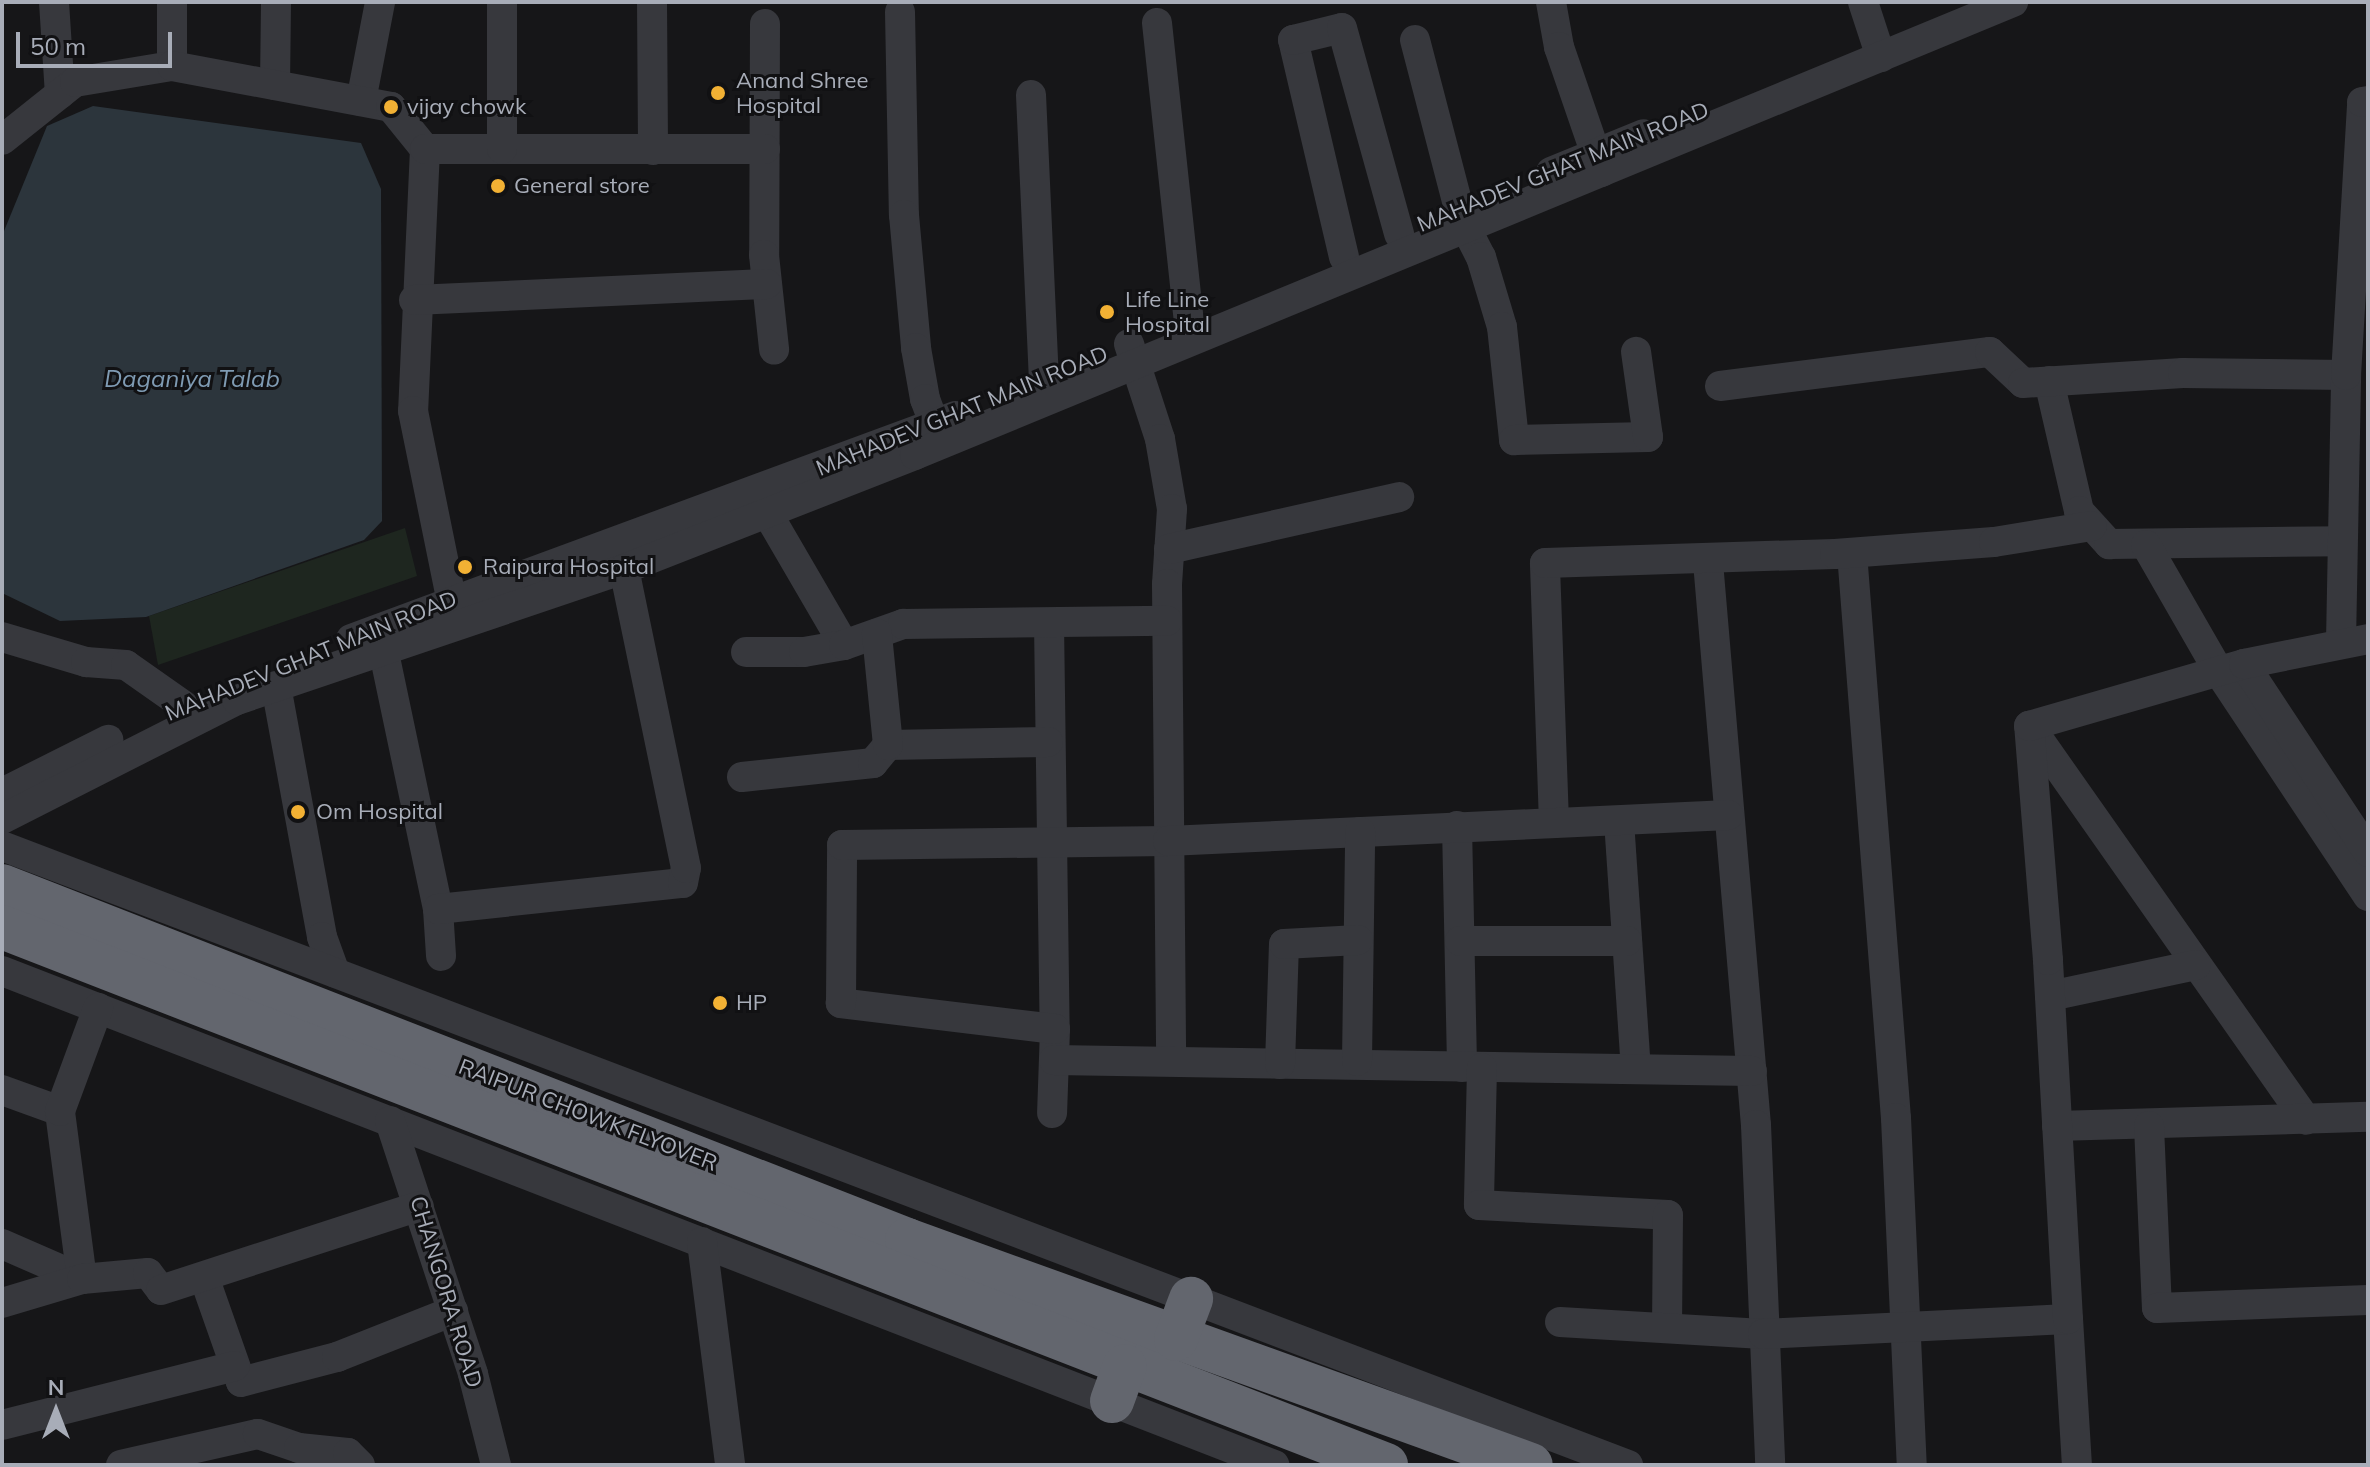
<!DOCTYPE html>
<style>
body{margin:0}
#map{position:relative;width:2370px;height:1467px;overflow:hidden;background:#161618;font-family:Mulish,sans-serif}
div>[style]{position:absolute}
.green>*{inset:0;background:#1e261f}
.water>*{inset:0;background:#2c353c}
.minor>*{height:30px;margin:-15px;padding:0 15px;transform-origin:15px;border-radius:15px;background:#37383d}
.highway>*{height:44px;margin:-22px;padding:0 22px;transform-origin:22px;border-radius:22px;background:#63666e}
.dots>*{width:22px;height:22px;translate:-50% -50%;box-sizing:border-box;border:4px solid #111113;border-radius:50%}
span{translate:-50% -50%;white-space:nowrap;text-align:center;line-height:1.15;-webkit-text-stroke:6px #111113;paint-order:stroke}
.poi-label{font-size:22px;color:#a8adb8}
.left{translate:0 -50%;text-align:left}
.street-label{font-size:22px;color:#a8adb8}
.water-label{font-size:24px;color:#7f9bb3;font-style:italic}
.frame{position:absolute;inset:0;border:4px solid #a8adb8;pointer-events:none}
.north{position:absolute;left:16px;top:1371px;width:80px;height:80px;-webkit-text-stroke:6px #111113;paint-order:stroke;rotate:0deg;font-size:22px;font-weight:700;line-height:32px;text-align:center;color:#a8adb8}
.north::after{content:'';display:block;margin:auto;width:28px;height:36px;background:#a8adb8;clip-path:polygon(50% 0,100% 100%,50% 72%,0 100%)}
.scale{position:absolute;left:16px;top:32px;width:156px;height:36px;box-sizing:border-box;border:4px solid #a8adb8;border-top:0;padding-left:10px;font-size:24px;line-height:28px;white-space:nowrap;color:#a8adb8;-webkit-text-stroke:6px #111113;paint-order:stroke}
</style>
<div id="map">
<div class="green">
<i style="clip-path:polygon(405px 528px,417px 576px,158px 665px,149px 616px)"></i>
</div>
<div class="water">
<i style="clip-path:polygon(93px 106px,361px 143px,381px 189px,382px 521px,364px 540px,146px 617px,60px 621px,2px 593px,2px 236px,47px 126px)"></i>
</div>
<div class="minor">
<i style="left:54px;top:2px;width:92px;rotate:86.3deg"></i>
<i style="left:172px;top:2px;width:64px;rotate:90deg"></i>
<i style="left:652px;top:2px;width:148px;rotate:89.6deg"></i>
<i style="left:1551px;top:2px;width:46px;rotate:79.9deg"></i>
<i style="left:1559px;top:47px;width:132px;rotate:71deg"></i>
<i style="left:1863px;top:2px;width:58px;rotate:71.9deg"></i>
<i style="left:900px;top:12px;width:203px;rotate:88.9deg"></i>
<i style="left:904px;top:215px;width:134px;rotate:84.8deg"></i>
<i style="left:916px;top:348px;width:52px;rotate:80deg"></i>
<i style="left:925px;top:399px;width:46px;rotate:69.6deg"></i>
<i style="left:1157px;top:23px;width:299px;rotate:83.9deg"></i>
<i style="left:765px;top:24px;width:231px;rotate:90.2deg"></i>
<i style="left:764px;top:255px;width:95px;rotate:83.9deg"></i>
<i style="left:1415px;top:40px;width:175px;rotate:75.4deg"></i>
<i style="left:275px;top:85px;width:83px;rotate:-89.3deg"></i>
<i style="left:1031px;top:95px;width:285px;rotate:87.4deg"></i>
<i style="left:361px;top:101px;width:101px;rotate:-79.1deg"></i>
<i style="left:2px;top:140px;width:93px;rotate:-38.5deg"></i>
<i style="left:75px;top:82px;width:98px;rotate:-9.4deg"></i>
<i style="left:172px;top:66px;width:223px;rotate:10.6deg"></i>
<i style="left:391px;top:107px;width:54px;rotate:51deg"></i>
<i style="left:425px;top:149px;width:262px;rotate:92.6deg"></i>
<i style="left:413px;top:411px;width:210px;rotate:78.5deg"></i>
<i style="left:425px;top:149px;width:340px"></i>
<i style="left:502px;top:149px;width:147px;rotate:-90deg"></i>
<i style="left:1551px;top:172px;width:100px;rotate:-22.2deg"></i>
<i style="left:1466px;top:228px;width:33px;rotate:63deg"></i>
<i style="left:1481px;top:257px;width:73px;rotate:73.3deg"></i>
<i style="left:1502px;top:327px;width:114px;rotate:83.9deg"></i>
<i style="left:1514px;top:440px;width:134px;rotate:-1.3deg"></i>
<i style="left:1648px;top:437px;width:86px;rotate:-98deg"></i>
<i style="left:1344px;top:257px;width:223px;rotate:-103.2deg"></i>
<i style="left:1293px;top:40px;width:50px;rotate:-13.8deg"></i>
<i style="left:1342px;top:28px;width:214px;rotate:74.5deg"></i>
<i style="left:414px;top:300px;width:353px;rotate:-2.6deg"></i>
<i style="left:1129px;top:344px;width:100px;rotate:71.9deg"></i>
<i style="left:1160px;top:439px;width:71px;rotate:80.3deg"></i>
<i style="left:1172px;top:509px;width:75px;rotate:93.8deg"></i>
<i style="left:1167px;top:584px;width:475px;rotate:89.5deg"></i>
<i style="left:2049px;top:381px;width:133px;rotate:77deg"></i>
<i style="left:2079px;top:511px;width:45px;rotate:47.7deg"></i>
<i style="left:2109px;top:544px;width:233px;rotate:-0.7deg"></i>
<i style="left:1720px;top:386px;width:272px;rotate:-7.2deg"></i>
<i style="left:1990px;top:352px;width:45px;rotate:43.2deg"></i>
<i style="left:2023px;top:383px;width:160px;rotate:-3.6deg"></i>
<i style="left:2183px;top:373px;width:163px;rotate:0.7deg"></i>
<i style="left:758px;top:497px;width:171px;rotate:59.8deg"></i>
<i style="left:2146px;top:545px;width:146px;rotate:60.1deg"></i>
<i style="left:2219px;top:672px;width:269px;rotate:56.4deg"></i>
<i style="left:1169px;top:549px;width:236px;rotate:-12.7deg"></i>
<i style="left:1852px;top:553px;width:567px;rotate:85.55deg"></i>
<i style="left:1896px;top:1118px;width:347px;rotate:87.4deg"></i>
<i style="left:1708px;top:562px;width:565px;rotate:85.13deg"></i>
<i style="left:1756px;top:1125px;width:340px;rotate:87.6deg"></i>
<i style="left:1049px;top:623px;width:406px;rotate:89.2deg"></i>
<i style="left:1055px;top:1029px;width:84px;rotate:92deg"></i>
<i style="left:2px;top:637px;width:88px;rotate:16.6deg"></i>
<i style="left:86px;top:662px;width:40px;rotate:4.3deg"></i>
<i style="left:126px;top:665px;width:70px;rotate:35.1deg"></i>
<i style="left:351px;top:639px;width:644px;rotate:-20.26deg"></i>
<i style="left:2341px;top:642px;width:267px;rotate:-88.9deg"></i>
<i style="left:2346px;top:375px;width:273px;rotate:-86.6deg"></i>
<i style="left:2362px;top:102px;width:6px;rotate:-9deg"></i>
<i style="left:383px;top:648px;width:267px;rotate:78.1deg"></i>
<i style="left:438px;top:909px;width:47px;rotate:86.3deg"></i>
<i style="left:746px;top:652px;width:58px"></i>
<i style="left:804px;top:652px;width:41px;rotate:-9.9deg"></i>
<i style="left:844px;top:645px;width:63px;rotate:-19.6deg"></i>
<i style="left:903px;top:624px;width:264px;rotate:-0.7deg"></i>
<i style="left:2244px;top:664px;width:225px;rotate:56.6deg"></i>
<i style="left:276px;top:686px;width:255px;rotate:79.6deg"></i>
<i style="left:322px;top:937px;width:38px;rotate:70deg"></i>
<i style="left:2030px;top:727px;width:480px;rotate:54.9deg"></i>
<i style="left:888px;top:745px;width:160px;rotate:-1.1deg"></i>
<i style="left:742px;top:777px;width:132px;rotate:-6.1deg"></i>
<i style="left:873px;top:763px;width:23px;rotate:-50deg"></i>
<i style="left:888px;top:745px;width:112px;rotate:-95.7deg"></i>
<i style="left:2px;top:793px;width:119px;rotate:-26.6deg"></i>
<i style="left:2px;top:819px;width:263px;rotate:-26.9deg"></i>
<i style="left:237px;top:700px;width:409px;rotate:-18.7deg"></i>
<i style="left:624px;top:569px;width:313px;rotate:-21.4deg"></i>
<i style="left:915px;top:455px;width:1188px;rotate:-22.42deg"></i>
<i style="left:1619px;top:821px;width:248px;rotate:86.1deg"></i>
<i style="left:1554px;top:823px;width:260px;rotate:-92deg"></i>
<i style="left:1545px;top:563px;width:290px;rotate:-1.8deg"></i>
<i style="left:1835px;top:554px;width:159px;rotate:-4.3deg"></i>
<i style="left:1994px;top:542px;width:99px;rotate:-9.3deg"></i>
<i style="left:1457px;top:826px;width:241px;rotate:88.8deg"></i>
<i style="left:2px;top:846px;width:1740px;rotate:20.84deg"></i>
<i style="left:438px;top:909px;width:246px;rotate:-6.1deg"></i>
<i style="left:683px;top:883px;width:15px;rotate:-79deg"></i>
<i style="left:686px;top:868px;width:305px;rotate:-101.7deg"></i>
<i style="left:1460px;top:941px;width:167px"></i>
<i style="left:2px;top:971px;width:1365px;rotate:21.22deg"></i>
<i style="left:2050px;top:996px;width:149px;rotate:-12deg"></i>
<i style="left:1055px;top:1029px;width:216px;rotate:-173.1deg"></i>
<i style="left:841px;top:1003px;width:158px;rotate:-89.6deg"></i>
<i style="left:842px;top:845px;width:326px;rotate:-0.7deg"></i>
<i style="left:1168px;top:841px;width:561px;rotate:-2.66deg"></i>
<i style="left:1054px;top:1060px;width:698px;rotate:0.9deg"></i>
<i style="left:1357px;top:1061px;width:229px;rotate:-89.2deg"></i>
<i style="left:1280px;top:1064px;width:120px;rotate:-88.1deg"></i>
<i style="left:1284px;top:944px;width:74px;rotate:-3.1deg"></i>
<i style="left:1482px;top:1068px;width:137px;rotate:91.3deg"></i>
<i style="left:1479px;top:1205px;width:189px;rotate:3deg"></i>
<i style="left:1668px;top:1215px;width:113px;rotate:90.5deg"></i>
<i style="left:2px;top:1090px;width:62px;rotate:19.9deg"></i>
<i style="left:390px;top:1121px;width:266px;rotate:71.8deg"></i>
<i style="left:473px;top:1374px;width:94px;rotate:75.8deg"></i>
<i style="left:2057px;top:1126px;width:311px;rotate:-1.7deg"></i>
<i style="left:2149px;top:1126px;width:182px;rotate:87.5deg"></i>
<i style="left:2157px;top:1308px;width:211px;rotate:-2.2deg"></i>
<i style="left:702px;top:1242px;width:225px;rotate:82.8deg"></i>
<i style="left:2px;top:1244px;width:87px;rotate:23.6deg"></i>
<i style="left:204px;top:1277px;width:111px;rotate:70.6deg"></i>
<i style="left:241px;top:1382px;width:99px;rotate:-14.6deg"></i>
<i style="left:337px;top:1357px;width:125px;rotate:-21.6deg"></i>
<i style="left:82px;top:1279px;width:169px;rotate:-97.5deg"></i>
<i style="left:60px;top:1111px;width:110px;rotate:-69.7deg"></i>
<i style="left:2px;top:1303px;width:84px;rotate:-16.7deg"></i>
<i style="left:82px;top:1279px;width:66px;rotate:-5.2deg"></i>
<i style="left:148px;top:1273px;width:21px;rotate:53deg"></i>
<i style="left:161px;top:1290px;width:271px;rotate:-18deg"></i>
<i style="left:2068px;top:1319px;width:146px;rotate:86.5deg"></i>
<i style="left:1560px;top:1322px;width:203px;rotate:3.4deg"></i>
<i style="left:1763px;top:1334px;width:305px;rotate:-2.8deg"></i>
<i style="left:2068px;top:1319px;width:360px;rotate:-93.2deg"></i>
<i style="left:2048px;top:960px;width:235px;rotate:-94.6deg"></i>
<i style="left:2029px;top:726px;width:224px;rotate:-16.1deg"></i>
<i style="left:2244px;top:664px;width:126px;rotate:-11.4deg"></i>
<i style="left:2px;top:1425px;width:240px;rotate:-14.2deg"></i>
<i style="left:121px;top:1465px;width:140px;rotate:-12.8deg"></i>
<i style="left:258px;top:1434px;width:43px;rotate:18.9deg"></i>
<i style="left:299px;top:1448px;width:49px;rotate:5.8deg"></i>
<i style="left:348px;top:1453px;width:17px;rotate:45deg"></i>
</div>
<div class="highway">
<i style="left:2px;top:886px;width:972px;rotate:21.36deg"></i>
<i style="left:907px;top:1240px;width:663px;rotate:19.83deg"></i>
<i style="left:2px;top:927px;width:1485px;rotate:21.24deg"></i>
<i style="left:1176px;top:1339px;width:43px;rotate:-69.4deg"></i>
<i style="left:1112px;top:1401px;width:37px;rotate:-70deg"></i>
</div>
<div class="dots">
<i style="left:718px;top:93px;background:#f2b134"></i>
<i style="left:391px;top:107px;background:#f2b134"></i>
<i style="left:498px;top:186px;background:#f2b134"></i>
<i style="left:1107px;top:312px;background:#f2b134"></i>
<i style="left:465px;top:567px;background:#f2b134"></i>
<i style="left:298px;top:812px;background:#f2b134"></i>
<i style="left:720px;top:1003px;background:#f2b134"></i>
</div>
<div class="poi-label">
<span class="left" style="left:736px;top:93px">Anand Shree<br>Hospital</span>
<span class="left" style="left:407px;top:107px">vijay chowk</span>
<span class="left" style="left:514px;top:186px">General store</span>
<span class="left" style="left:1125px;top:312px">Life Line<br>Hospital</span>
<span class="left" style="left:483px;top:567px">Raipura Hospital</span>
<span class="left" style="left:316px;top:812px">Om Hospital</span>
<span class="left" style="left:736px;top:1003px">HP</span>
</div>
<div class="street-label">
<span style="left:1563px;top:167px;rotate:-22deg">MAHADEV GHAT MAIN ROAD</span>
<span style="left:962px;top:411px;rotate:-22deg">MAHADEV GHAT MAIN ROAD</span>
<span style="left:311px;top:656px;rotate:-22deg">MAHADEV GHAT MAIN ROAD</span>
<span style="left:588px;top:1115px;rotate:21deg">RAIPUR CHOWK FLYOVER</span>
<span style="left:446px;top:1292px;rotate:73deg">CHANGORA ROAD</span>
</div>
<div class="water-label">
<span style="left:192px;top:379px">Daganiya Talab</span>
</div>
<div class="frame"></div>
<div class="north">N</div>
<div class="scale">50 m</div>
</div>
